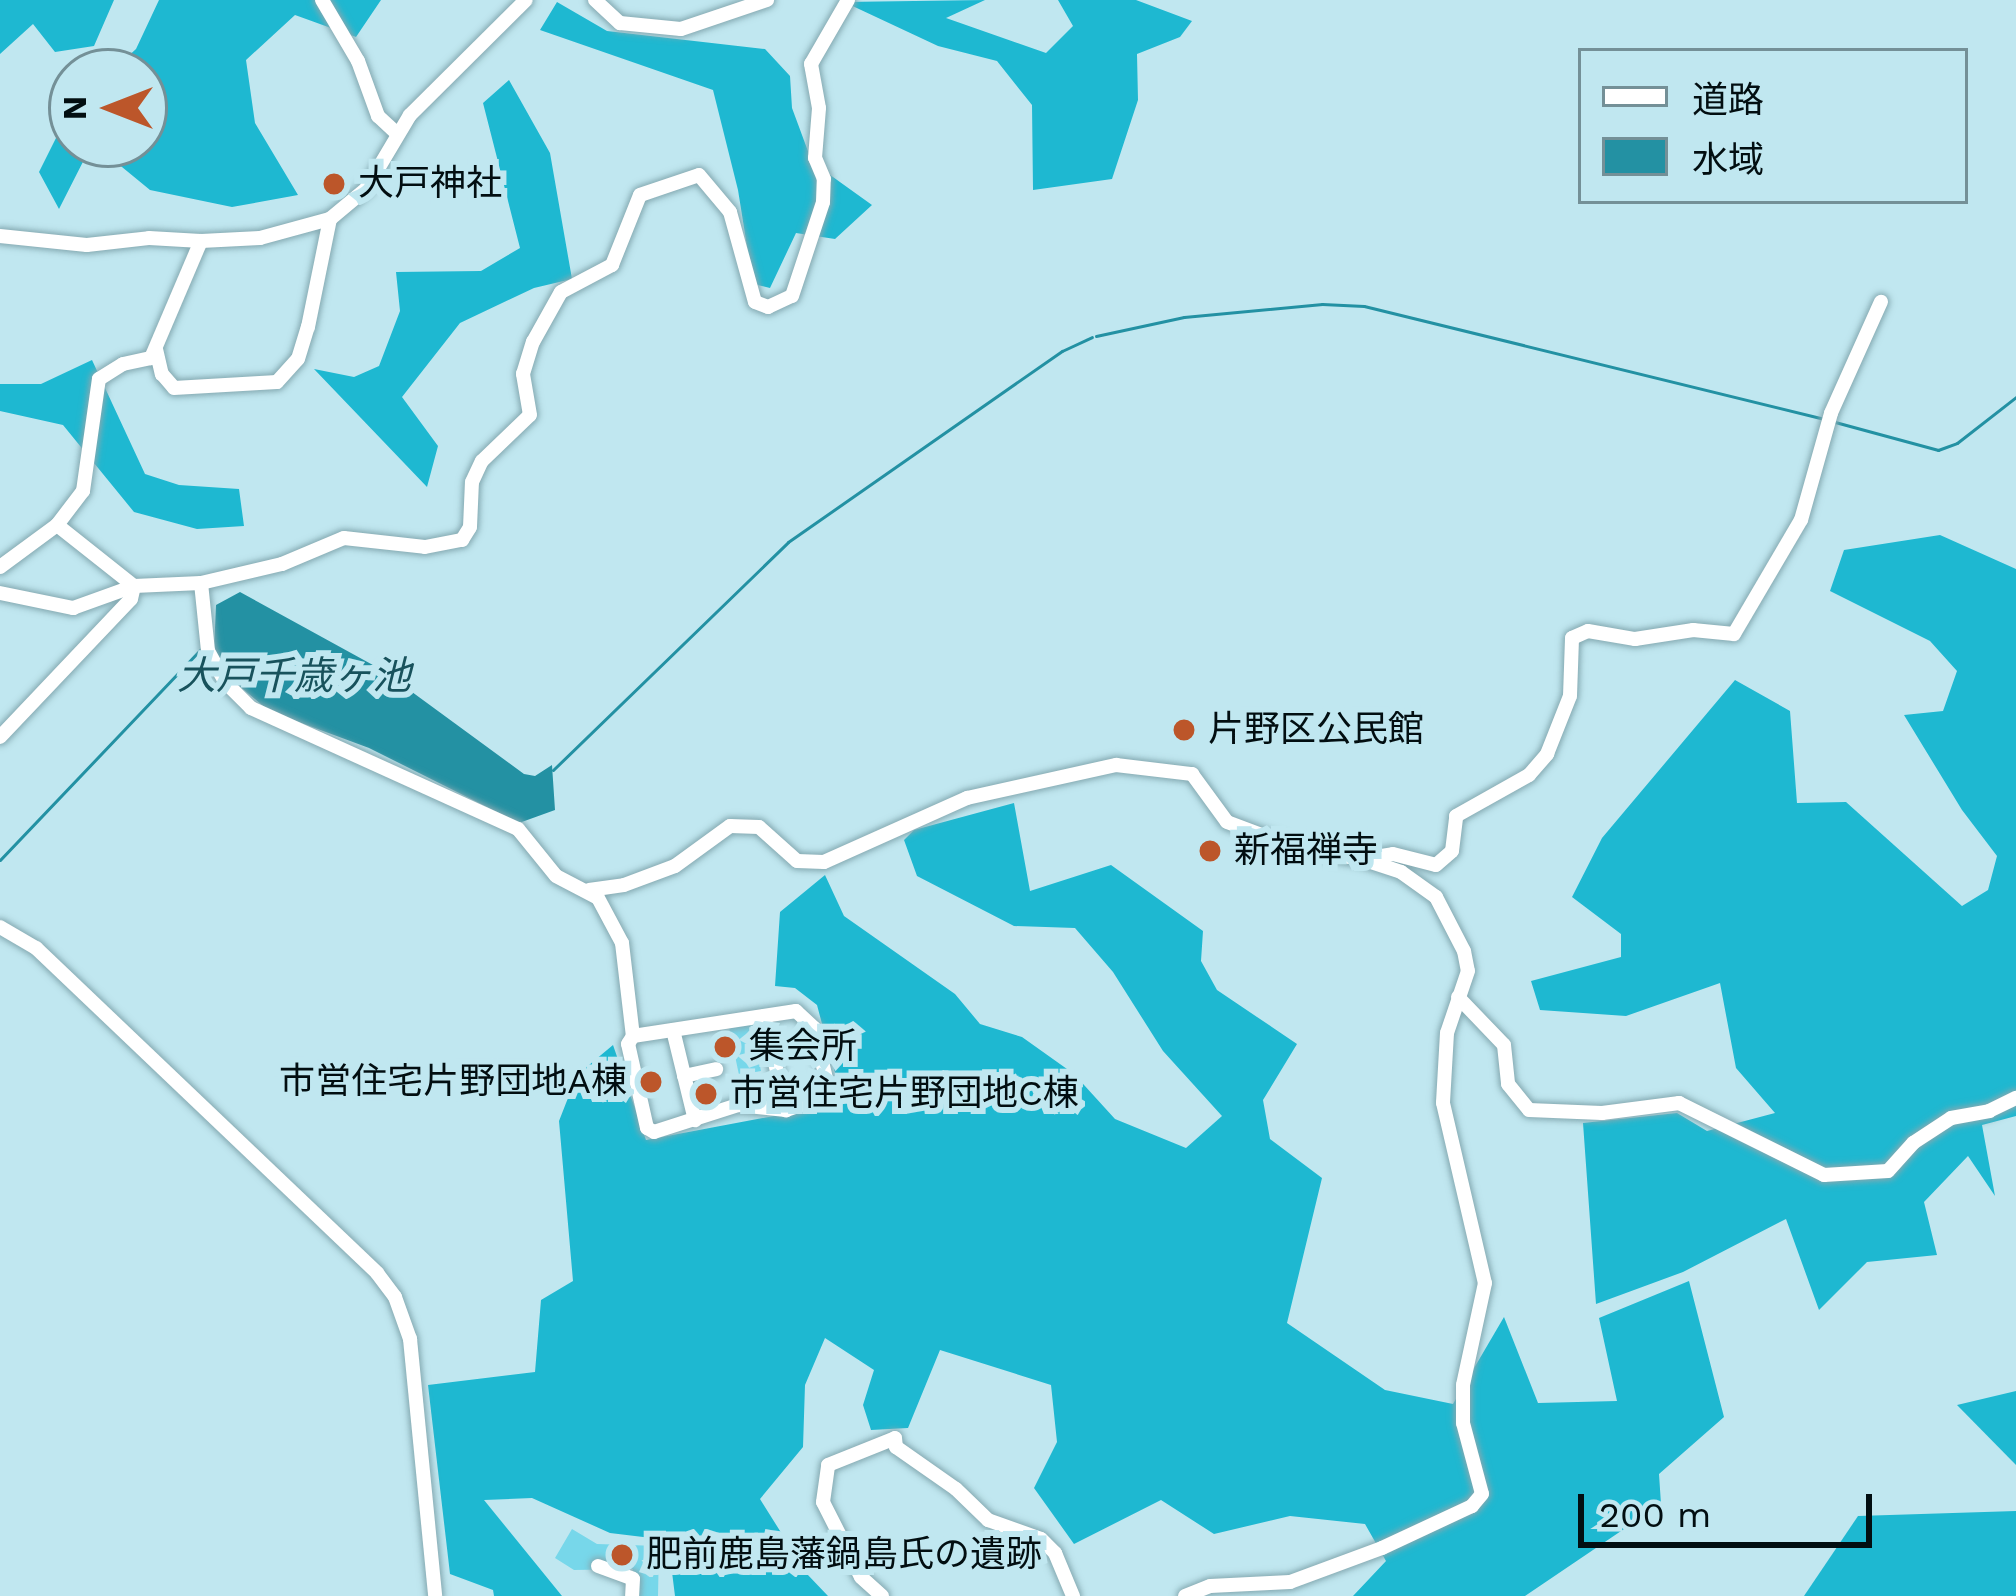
<!DOCTYPE html>
<meta charset="utf-8">
<style>
body{margin:0}
#map{position:relative;width:2016px;height:1596px;overflow:hidden;background:#c0e7f0;font-family:"Work Sans","Noto Sans JP",sans-serif}
div>[style]{position:absolute}
.green>*{inset:0;background:#77d7ea}
.forest>*{inset:0;background:#1eb8d1}
.water>*{inset:0;background:#2391a3}
.stream>*{height:3px;margin:-1.5px;padding:0 1.5px;transform-origin:1.5px;border-radius:1.5px;background:#2391a3}
.roads{filter:drop-shadow(0 0 3px #84a9b1) drop-shadow(0 0 3px #84a9b1)}
.minor>*{height:14px;margin:-7px;padding:0 7px;transform-origin:7px;border-radius:7px;background:#fff}
.dots>*{width:33px;height:33px;translate:-50% -50%;box-sizing:border-box;border:6px solid #c0e7f0;border-radius:50%}
span{translate:-50% -50%;white-space:nowrap;text-align:center;line-height:1.15;-webkit-text-stroke:12px #c0e7f0;paint-order:stroke}
.poi-label{font-size:36px;color:#020e11}
.left{translate:0 -50%;text-align:left}
.right{translate:-100% -50%;text-align:right}
.water-label{font-size:39px;color:#18525c;font-style:italic}
.legend{position:absolute;left:1578px;top:48px;width:390px;height:156px;box-sizing:border-box;background:#c0e7f0;border:3px solid #749097;margin:0;padding:15px 21px;list-style:none;font-size:36px;color:#020e11}
.legend li{display:flex;align-items:center;gap:24px;height:60px}
.legend b{width:60px;border:3px solid #749097}
.north{position:absolute;left:48px;top:48px;width:120px;height:120px;box-sizing:border-box;background:#c0e7f0;border:3px solid #749097;border-radius:50%;rotate:270deg;font-size:33px;font-weight:700;line-height:48px;text-align:center;color:#020e11}
.north::after{content:'';display:block;margin:auto;width:42px;height:54px;background:#bc562a;clip-path:polygon(50% 0,100% 100%,50% 72%,0 100%)}
.scale{position:absolute;left:1578px;top:1494px;width:294px;height:54px;box-sizing:border-box;border:6px solid #020e11;border-top:0;padding-left:15px;font-size:36px;line-height:42px;white-space:nowrap;color:#020e11;-webkit-text-stroke:9px #c0e7f0;paint-order:stroke}
</style>
<div id="map">
<div class="green">
<i style="clip-path:polygon(760px 1020px,764px 1039px,755px 1041px,761px 1071px,739px 1075px,729px 1027px)"></i>
<i style="clip-path:polygon(572px 1529px,597px 1544px,659px 1546px,658px 1596px,633px 1596px,633px 1569px,574px 1570px,555px 1558px)"></i>
</div>
<div class="forest">
<i style="clip-path:polygon(0 0,114px 0,94px 46px,55px 52px,33px 24px,0 54px)"></i>
<i style="clip-path:polygon(159px 0,381px 0,356px 37px,295px 15px,246px 60px,255px 123px,298px 195px,232px 207px,150px 190px,94px 144px,144px 144px,144px 72px,111px 72px,136px 49px)"></i>
<i style="clip-path:polygon(985px 0,946px 18px,1046px 53px,1073px 26px,1058px 0,1136px 0,1192px 21px,1180px 37px,1137px 54px,1138px 100px,1112px 179px,1033px 190px,1032px 105px,997px 61px,938px 46px,844px 2px)"></i>
<i style="clip-path:polygon(557px 2px,607px 31px,765px 49px,790px 76px,792px 108px,812px 162px,872px 205px,835px 239px,796px 233px,770px 288px,753px 284px,738px 190px,713px 90px,540px 30px)"></i>
<i style="clip-path:polygon(509px 80px,550px 153px,572px 279px,534px 288px,460px 323px,402px 397px,438px 446px,427px 487px,314px 369px,354px 377px,379px 366px,400px 311px,396px 272px,481px 271px,520px 248px,483px 103px)"></i>
<i style="clip-path:polygon(72px 106px,72px 144px,92px 144px,59px 209px,39px 172px)"></i>
<i style="clip-path:polygon(92px 360px,145px 474px,179px 485px,239px 489px,244px 526px,197px 529px,134px 512px,63px 425px,0 411px,0 384px,41px 384px)"></i>
<i style="clip-path:polygon(1940px 535px,2016px 569px,2016px 1116px,1982px 1125px,1995px 1196px,1968px 1156px,1924px 1202px,1937px 1255px,1867px 1262px,1819px 1310px,1786px 1219px,1683px 1272px,1596px 1304px,1583px 1123px,1677px 1113px,1707px 1131px,1775px 1113px,1736px 1068px,1720px 983px,1626px 1016px,1540px 1010px,1531px 981px,1621px 957px,1621px 934px,1572px 897px,1602px 838px,1735px 680px,1790px 711px,1797px 803px,1846px 802px,1962px 906px,1988px 890px,1997px 856px,1962px 810px,1904px 715px,1943px 711px,1957px 671px,1930px 641px,1830px 591px,1844px 550px)"></i>
<i style="clip-path:polygon(1014px 803px,1030px 891px,1111px 865px,1203px 931px,1201px 961px,1217px 990px,1297px 1044px,1263px 1100px,1270px 1139px,1322px 1178px,1287px 1323px,1385px 1390px,1453px 1404px,1504px 1317px,1538px 1403px,1617px 1401px,1599px 1318px,1689px 1281px,1724px 1417px,1659px 1474px,1661px 1504px,1525px 1596px,1353px 1596px,1386px 1561px,1365px 1524px,1290px 1516px,1214px 1534px,1161px 1500px,1074px 1544px,1034px 1488px,1057px 1442px,1051px 1385px,940px 1350px,908px 1428px,871px 1430px,863px 1405px,874px 1370px,825px 1338px,805px 1385px,803px 1447px,760px 1499px,807px 1574px,828px 1596px,675px 1596px,668px 1540px,610px 1533px,532px 1498px,484px 1500px,562px 1596px,494px 1596px,493px 1590px,450px 1574px,428px 1385px,535px 1372px,541px 1300px,573px 1281px,559px 1121px,577px 1075px,613px 1045px,646px 1140px,843px 1103px,817px 1005px,795px 988px,775px 986px,780px 912px,825px 875px,844px 916px,955px 994px,980px 1024px,1022px 1037px,1074px 1074px,1115px 1119px,1186px 1148px,1222px 1116px,1163px 1051px,1113px 972px,1075px 928px,1014px 926px,917px 876px,904px 840px,914px 830px)"></i>
<i style="clip-path:polygon(2016px 1391px,2016px 1465px,1957px 1405px)"></i>
<i style="clip-path:polygon(2016px 1511px,2016px 1596px,1804px 1596px,1858px 1516px)"></i>
</div>
<div class="water">
<i style="clip-path:polygon(240px 592px,382px 670px,524px 774px,535px 776px,552px 765px,555px 810px,519px 823px,369px 748px,269px 711px,231px 679px,214px 651px,216px 605px)"></i>
</div>
<div class="stream">
<i style="left:1096px;top:336px;width:90px;rotate:-12.2deg"></i>
<i style="left:1184px;top:317px;width:139px;rotate:-5.4deg"></i>
<i style="left:1322px;top:304px;width:42px;rotate:2.7deg"></i>
<i style="left:1364px;top:306px;width:474px;rotate:13.8deg"></i>
<i style="left:1835px;top:422px;width:107px;rotate:15.2deg"></i>
<i style="left:1938px;top:450px;width:20px;rotate:-20deg"></i>
<i style="left:1957px;top:443px;width:75px;rotate:-37.9deg"></i>
<i style="left:553px;top:770px;width:327px;rotate:-44.1deg"></i>
<i style="left:788px;top:542px;width:334px;rotate:-34.9deg"></i>
<i style="left:1062px;top:351px;width:33px;rotate:-25deg"></i>
<i style="left:0;top:860px;width:291px;rotate:-46.4deg"></i>
</div>
<div class="roads">
<div class="minor">
<i style="left:322px;top:0;width:71px;rotate:59.5deg"></i>
<i style="left:358px;top:61px;width:59px;rotate:70deg"></i>
<i style="left:378px;top:116px;width:26px;rotate:43deg"></i>
<i style="left:595px;top:0;width:34px;rotate:43deg"></i>
<i style="left:620px;top:23px;width:61px;rotate:5.6deg"></i>
<i style="left:681px;top:29px;width:91px;rotate:-18.6deg"></i>
<i style="left:0;top:236px;width:87px;rotate:5.9deg"></i>
<i style="left:87px;top:245px;width:62px;rotate:-6.4deg"></i>
<i style="left:149px;top:238px;width:52px;rotate:3.3deg"></i>
<i style="left:201px;top:241px;width:59px;rotate:-2.9deg"></i>
<i style="left:260px;top:238px;width:73px;rotate:-15.2deg"></i>
<i style="left:330px;top:219px;width:47px;rotate:-39.8deg"></i>
<i style="left:366px;top:189px;width:86px;rotate:-59.3deg"></i>
<i style="left:410px;top:115px;width:163px;rotate:-44.8deg"></i>
<i style="left:156px;top:349px;width:26px;rotate:77deg"></i>
<i style="left:162px;top:374px;width:18px;rotate:49deg"></i>
<i style="left:174px;top:388px;width:103px;rotate:-3.3deg"></i>
<i style="left:277px;top:382px;width:31px;rotate:-48deg"></i>
<i style="left:298px;top:359px;width:34px;rotate:-73deg"></i>
<i style="left:308px;top:327px;width:110px;rotate:-78.5deg"></i>
<i style="left:57px;top:525px;width:98px;rotate:38.4deg"></i>
<i style="left:0;top:567px;width:71px;rotate:-36.4deg"></i>
<i style="left:57px;top:525px;width:43px;rotate:-52.6deg"></i>
<i style="left:83px;top:491px;width:113px;rotate:-81.9deg"></i>
<i style="left:99px;top:379px;width:28px;rotate:-32deg"></i>
<i style="left:123px;top:364px;width:29px;rotate:-12deg"></i>
<i style="left:151px;top:358px;width:127px;rotate:-66.9deg"></i>
<i style="left:201px;top:583px;width:68px;rotate:84.1deg"></i>
<i style="left:208px;top:651px;width:35px;rotate:61deg"></i>
<i style="left:225px;top:682px;width:37px;rotate:45deg"></i>
<i style="left:251px;top:708px;width:293px;rotate:24.4deg"></i>
<i style="left:518px;top:829px;width:60px;rotate:51deg"></i>
<i style="left:556px;top:876px;width:47px;rotate:27.6deg"></i>
<i style="left:598px;top:898px;width:51px;rotate:61.9deg"></i>
<i style="left:622px;top:943px;width:94px;rotate:83.3deg"></i>
<i style="left:633px;top:1036px;width:165px;rotate:-8.7deg"></i>
<i style="left:796px;top:1011px;width:25px;rotate:43deg"></i>
<i style="left:814px;top:1028px;width:69px;rotate:76.6deg"></i>
<i style="left:830px;top:1095px;width:46px;rotate:161.2deg"></i>
<i style="left:786px;top:1110px;width:48px;rotate:-174.1deg"></i>
<i style="left:738px;top:1105px;width:88px;rotate:162.2deg"></i>
<i style="left:654px;top:1132px;width:8px;rotate:-150deg"></i>
<i style="left:647px;top:1128px;width:86px;rotate:-102.7deg"></i>
<i style="left:628px;top:1044px;width:9px;rotate:-58deg"></i>
<i style="left:0;top:593px;width:75px;rotate:11.6deg"></i>
<i style="left:73px;top:608px;width:65px;rotate:-19.8deg"></i>
<i style="left:134px;top:586px;width:67px;rotate:-2.6deg"></i>
<i style="left:201px;top:583px;width:83px;rotate:-13.2deg"></i>
<i style="left:282px;top:564px;width:67px;rotate:-22.8deg"></i>
<i style="left:344px;top:538px;width:81px;rotate:6.3deg"></i>
<i style="left:425px;top:547px;width:38px;rotate:-11deg"></i>
<i style="left:462px;top:540px;width:15px;rotate:-58deg"></i>
<i style="left:470px;top:527px;width:45px;rotate:-87.5deg"></i>
<i style="left:472px;top:482px;width:23px;rotate:-65deg"></i>
<i style="left:482px;top:461px;width:66px;rotate:-43.8deg"></i>
<i style="left:530px;top:415px;width:42px;rotate:-99.7deg"></i>
<i style="left:523px;top:374px;width:34px;rotate:-73deg"></i>
<i style="left:533px;top:342px;width:57px;rotate:-60.8deg"></i>
<i style="left:561px;top:292px;width:58px;rotate:-27.9deg"></i>
<i style="left:612px;top:265px;width:75px;rotate:-68.2deg"></i>
<i style="left:640px;top:195px;width:62px;rotate:-18.7deg"></i>
<i style="left:699px;top:175px;width:48px;rotate:50deg"></i>
<i style="left:730px;top:212px;width:93px;rotate:74.5deg"></i>
<i style="left:755px;top:302px;width:14px;rotate:21deg"></i>
<i style="left:768px;top:307px;width:26px;rotate:-25deg"></i>
<i style="left:792px;top:296px;width:99px;rotate:-71.7deg"></i>
<i style="left:823px;top:202px;width:23px;rotate:-88deg"></i>
<i style="left:824px;top:179px;width:23px;rotate:-113deg"></i>
<i style="left:815px;top:158px;width:50px;rotate:-85.4deg"></i>
<i style="left:819px;top:108px;width:45px;rotate:-100.3deg"></i>
<i style="left:811px;top:64px;width:74px;rotate:-60deg"></i>
<i style="left:0;top:737px;width:190px;rotate:-46.5deg"></i>
<i style="left:131px;top:599px;width:13px;rotate:-77deg"></i>
<i style="left:1362px;top:859px;width:31px;rotate:-9deg"></i>
<i style="left:1393px;top:854px;width:44px;rotate:14.3deg"></i>
<i style="left:1436px;top:865px;width:21px;rotate:-41deg"></i>
<i style="left:1452px;top:851px;width:35px;rotate:-83deg"></i>
<i style="left:1456px;top:816px;width:84px;rotate:-29.3deg"></i>
<i style="left:1529px;top:775px;width:28px;rotate:-49deg"></i>
<i style="left:1547px;top:754px;width:62px;rotate:-68.4deg"></i>
<i style="left:1570px;top:696px;width:58px;rotate:-88deg"></i>
<i style="left:1572px;top:638px;width:17px;rotate:-24deg"></i>
<i style="left:1588px;top:631px;width:48px;rotate:9.7deg"></i>
<i style="left:1635px;top:639px;width:59px;rotate:-8.8deg"></i>
<i style="left:1693px;top:630px;width:41px;rotate:5.6deg"></i>
<i style="left:1734px;top:634px;width:132px;rotate:-59.6deg"></i>
<i style="left:1801px;top:520px;width:111px;rotate:-74.3deg"></i>
<i style="left:1831px;top:413px;width:122px;rotate:-65.8deg"></i>
<i style="left:589px;top:890px;width:35px;rotate:-8deg"></i>
<i style="left:624px;top:885px;width:54px;rotate:-20.4deg"></i>
<i style="left:675px;top:866px;width:68px;rotate:-36deg"></i>
<i style="left:730px;top:826px;width:29px;rotate:2deg"></i>
<i style="left:759px;top:827px;width:51px;rotate:41.8deg"></i>
<i style="left:797px;top:861px;width:27px;rotate:2deg"></i>
<i style="left:824px;top:862px;width:157px;rotate:-24.1deg"></i>
<i style="left:967px;top:798px;width:153px;rotate:-12.5deg"></i>
<i style="left:1116px;top:765px;width:77px;rotate:6.8deg"></i>
<i style="left:1192px;top:774px;width:59px;rotate:53.9deg"></i>
<i style="left:1227px;top:822px;width:74px;rotate:20.6deg"></i>
<i style="left:1296px;top:848px;width:67px;rotate:9.5deg"></i>
<i style="left:1362px;top:859px;width:41px;rotate:18.4deg"></i>
<i style="left:1401px;top:872px;width:43px;rotate:35.5deg"></i>
<i style="left:1436px;top:897px;width:61px;rotate:62.6deg"></i>
<i style="left:1464px;top:951px;width:20px;rotate:79deg"></i>
<i style="left:1468px;top:971px;width:65px;rotate:108.7deg"></i>
<i style="left:1447px;top:1033px;width:70px;rotate:93.3deg"></i>
<i style="left:1443px;top:1103px;width:185px;rotate:76.9deg"></i>
<i style="left:1485px;top:1283px;width:104px;rotate:102.2deg"></i>
<i style="left:1463px;top:1385px;width:38px;rotate:90deg"></i>
<i style="left:1463px;top:1423px;width:73px;rotate:75deg"></i>
<i style="left:1482px;top:1494px;width:16px;rotate:130deg"></i>
<i style="left:1472px;top:1506px;width:99px;rotate:155deg"></i>
<i style="left:1382px;top:1548px;width:98px;rotate:159.7deg"></i>
<i style="left:1290px;top:1582px;width:80px;rotate:177.1deg"></i>
<i style="left:1210px;top:1586px;width:27px;rotate:158deg"></i>
<i style="left:0;top:927px;width:42px;rotate:30.3deg"></i>
<i style="left:36px;top:948px;width:471px;rotate:43.6deg"></i>
<i style="left:377px;top:1273px;width:30px;rotate:53deg"></i>
<i style="left:395px;top:1297px;width:45px;rotate:70.3deg"></i>
<i style="left:410px;top:1339px;width:258px;rotate:84.4deg"></i>
<i style="left:1458px;top:997px;width:66px;rotate:46.2deg"></i>
<i style="left:1504px;top:1045px;width:39px;rotate:84deg"></i>
<i style="left:1508px;top:1084px;width:33px;rotate:51deg"></i>
<i style="left:1529px;top:1110px;width:73px;rotate:2.4deg"></i>
<i style="left:1602px;top:1113px;width:78px;rotate:-7.4deg"></i>
<i style="left:1679px;top:1103px;width:162px;rotate:26.4deg"></i>
<i style="left:1824px;top:1175px;width:64px;rotate:-3.6deg"></i>
<i style="left:1888px;top:1171px;width:38px;rotate:-48deg"></i>
<i style="left:1913px;top:1143px;width:45px;rotate:-33.3deg"></i>
<i style="left:1951px;top:1118px;width:39px;rotate:-10deg"></i>
<i style="left:1989px;top:1111px;width:30px;rotate:-26deg"></i>
<i style="left:764px;top:1016px;width:97px;rotate:76.8deg"></i>
<i style="left:673px;top:1030px;width:93px;rotate:76.3deg"></i>
<i style="left:684px;top:1076px;width:33px;rotate:-12deg"></i>
<i style="left:598px;top:1566px;width:37px;rotate:20deg"></i>
<i style="left:633px;top:1579px;width:17px;rotate:93deg"></i>
<i style="left:882px;top:1596px;width:28px;rotate:-138deg"></i>
<i style="left:861px;top:1577px;width:84px;rotate:-116.9deg"></i>
<i style="left:823px;top:1502px;width:37px;rotate:-82deg"></i>
<i style="left:828px;top:1465px;width:72px;rotate:-21.9deg"></i>
<i style="left:895px;top:1438px;width:9px;rotate:84deg"></i>
<i style="left:896px;top:1447px;width:73px;rotate:35deg"></i>
<i style="left:956px;top:1489px;width:45px;rotate:44.1deg"></i>
<i style="left:988px;top:1520px;width:56px;rotate:19.7deg"></i>
<i style="left:1041px;top:1539px;width:20px;rotate:45deg"></i>
<i style="left:1055px;top:1553px;width:47px;rotate:67.3deg"></i>
</div>
</div>
<div class="dots">
<i style="left:334px;top:184px;background:#bc562a"></i>
<i style="left:1184px;top:730px;background:#bc562a"></i>
<i style="left:1210px;top:851px;background:#bc562a"></i>
<i style="left:725px;top:1047px;background:#bc562a"></i>
<i style="left:651px;top:1082px;background:#bc562a"></i>
<i style="left:706px;top:1094px;background:#bc562a"></i>
<i style="left:622px;top:1555px;background:#bc562a"></i>
</div>
<div class="poi-label">
<span class="left" style="left:358px;top:184px">大戸神社</span>
<span class="left" style="left:1208px;top:730px">片野区公民館</span>
<span class="left" style="left:1234px;top:851px">新福禅寺</span>
<span class="left" style="left:749px;top:1047px">集会所</span>
<span class="right" style="left:627px;top:1082px">市営住宅片野団地A棟</span>
<span class="left" style="left:730px;top:1094px">市営住宅片野団地C棟</span>
<span class="left" style="left:646px;top:1555px">肥前鹿島藩鍋島氏の遺跡</span>
</div>
<div class="water-label">
<span style="left:294px;top:676px">大戸千歳ヶ池</span>
</div>
<ul class="legend">
<li><b style="height:15px;background:#fff"></b>道路</li>
<li><b style="height:33px;background:#2391a3"></b>水域</li>
</ul>
<div class="north">N</div>
<div class="scale">200 m</div>
</div>
